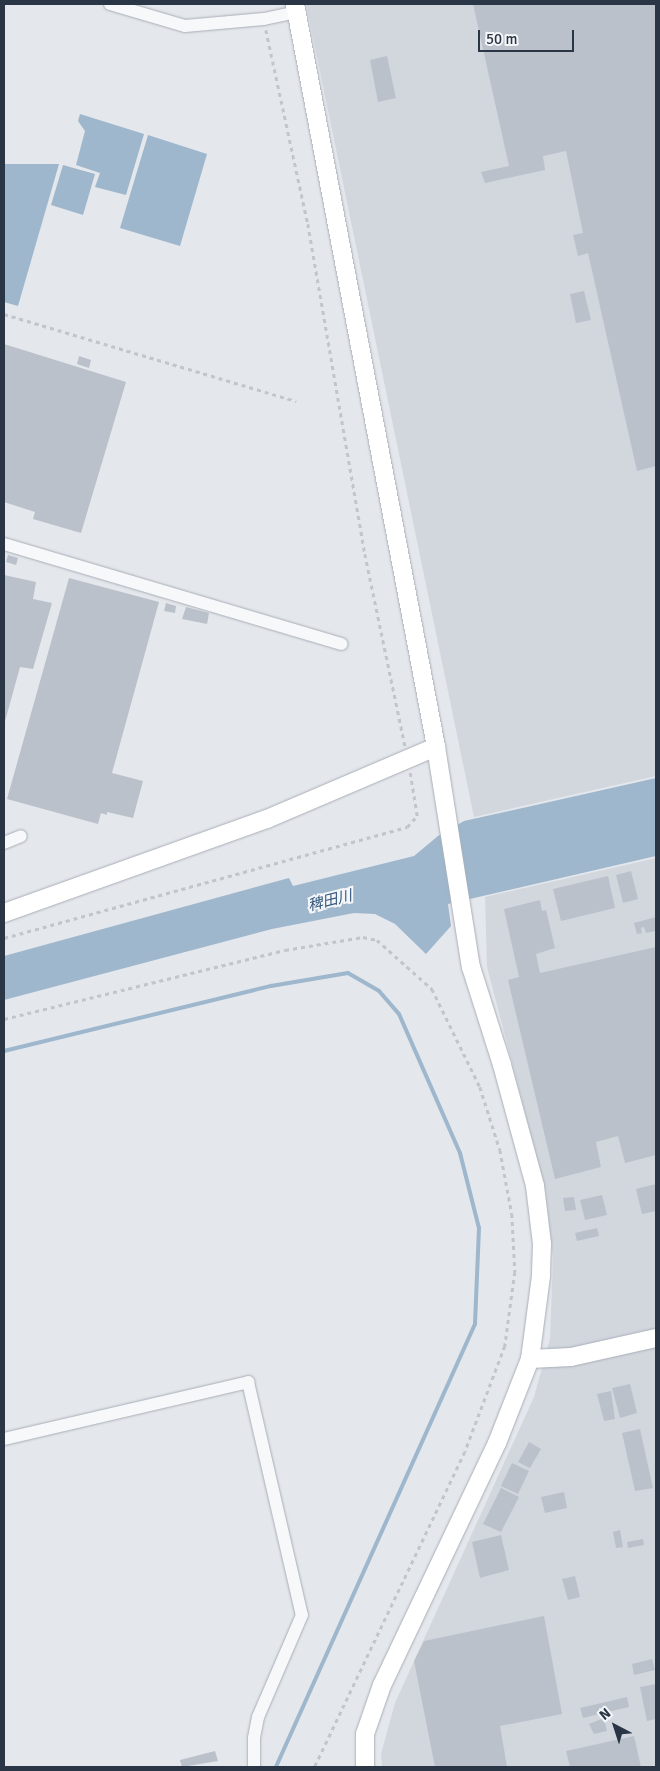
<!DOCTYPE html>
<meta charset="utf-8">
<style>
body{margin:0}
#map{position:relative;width:660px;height:1771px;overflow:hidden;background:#e4e7ec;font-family:Signika,"Noto Sans JP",sans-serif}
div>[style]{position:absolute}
.built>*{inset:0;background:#d2d7de}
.water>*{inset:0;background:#9eb7cd}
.stream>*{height:4px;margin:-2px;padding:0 2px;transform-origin:2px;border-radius:2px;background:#9eb7cd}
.building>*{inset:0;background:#bbc1ca}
.path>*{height:2.5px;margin-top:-1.25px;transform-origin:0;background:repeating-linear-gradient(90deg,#c2c5cb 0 4px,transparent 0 8px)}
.roads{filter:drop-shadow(0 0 1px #a8aeb7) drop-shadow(0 0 1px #a8aeb7)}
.street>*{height:12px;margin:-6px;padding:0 6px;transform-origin:6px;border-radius:6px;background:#f7f8fa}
.secondary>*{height:18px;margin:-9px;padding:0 9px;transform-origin:9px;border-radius:9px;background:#fff}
span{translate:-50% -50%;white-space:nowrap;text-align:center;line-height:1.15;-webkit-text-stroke:4px #f4f6f9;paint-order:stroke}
.water-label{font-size:15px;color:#32567c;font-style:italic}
.frame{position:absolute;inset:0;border:5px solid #2a3546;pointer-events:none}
.north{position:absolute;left:590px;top:1701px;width:50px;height:50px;-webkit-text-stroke:4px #f4f6f9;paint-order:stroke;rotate:320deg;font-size:14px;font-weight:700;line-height:20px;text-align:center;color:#2a3546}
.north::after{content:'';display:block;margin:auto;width:18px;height:22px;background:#2a3546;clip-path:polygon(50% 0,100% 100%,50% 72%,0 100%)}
.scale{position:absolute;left:478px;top:30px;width:96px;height:22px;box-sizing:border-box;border:2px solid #2a3546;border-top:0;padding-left:6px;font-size:15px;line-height:18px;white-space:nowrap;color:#2a3546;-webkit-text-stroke:4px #f4f6f9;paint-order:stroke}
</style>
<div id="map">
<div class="built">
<i style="clip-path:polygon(306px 4px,656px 4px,656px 776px,474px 817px)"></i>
<i style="clip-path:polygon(656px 858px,656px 1767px,382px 1767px,381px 1754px,395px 1703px,534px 1397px,550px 1339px,553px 1259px,546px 1192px,487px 967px,485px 897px)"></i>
</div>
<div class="water">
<i style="clip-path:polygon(80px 114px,144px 134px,126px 195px,95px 187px,100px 173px,76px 165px,85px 131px,78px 121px)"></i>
<i style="clip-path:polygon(148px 135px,207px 154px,180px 246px,120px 228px)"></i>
<i style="clip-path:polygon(4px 164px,59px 164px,18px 306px,4px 302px)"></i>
<i style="clip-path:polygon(63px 165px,95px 174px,83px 215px,51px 205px)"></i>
<i style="clip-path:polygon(656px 778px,656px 856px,448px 904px,451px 926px,426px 954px,395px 924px,375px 914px,354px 913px,272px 929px,4px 1000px,4px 956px,289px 878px,293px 886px,414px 856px,438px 836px,464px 821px)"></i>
</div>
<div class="stream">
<i style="left:4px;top:1051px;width:275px;rotate:-13.7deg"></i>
<i style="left:271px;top:986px;width:78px;rotate:-9.6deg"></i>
<i style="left:348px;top:973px;width:36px;rotate:30deg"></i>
<i style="left:379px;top:991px;width:30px;rotate:49deg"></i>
<i style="left:399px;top:1014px;width:152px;rotate:66.3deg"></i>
<i style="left:460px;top:1153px;width:77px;rotate:75.8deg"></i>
<i style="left:479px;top:1228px;width:96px;rotate:92.4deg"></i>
<i style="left:475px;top:1324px;width:486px;rotate:114.2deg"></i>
</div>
<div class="building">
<i style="clip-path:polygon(473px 4px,656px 4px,656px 466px,637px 471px,588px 253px,578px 256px,573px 235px,583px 233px,566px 151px,543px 156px,545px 170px,485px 183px,481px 172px,509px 166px)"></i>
<i style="clip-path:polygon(387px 56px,396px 98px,378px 102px,370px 60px)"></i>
<i style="clip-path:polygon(584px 291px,591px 320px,576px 323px,570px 294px)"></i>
<i style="clip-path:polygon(4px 344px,126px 382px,81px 533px,33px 519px,35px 512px,4px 502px)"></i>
<i style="clip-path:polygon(79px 356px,91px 360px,89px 368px,77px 364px)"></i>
<i style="clip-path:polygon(8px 555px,18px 558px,16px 565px,6px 562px)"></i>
<i style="clip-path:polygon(4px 575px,36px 582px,33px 599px,52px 603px,33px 669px,20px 667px,4px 725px)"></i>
<i style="clip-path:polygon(69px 578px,159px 602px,112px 773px,143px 781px,133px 818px,107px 812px,107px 815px,101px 813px,98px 824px,7px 799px)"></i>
<i style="clip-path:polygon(166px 603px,176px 606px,175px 613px,164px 611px)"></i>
<i style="clip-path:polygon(186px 607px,209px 613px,207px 624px,182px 619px)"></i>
<i style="clip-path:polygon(631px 871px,638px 899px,623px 903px,616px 875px)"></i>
<i style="clip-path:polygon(608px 876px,615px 908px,561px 921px,553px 889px)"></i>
<i style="clip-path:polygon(540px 900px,542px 911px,546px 910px,555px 948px,536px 954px,540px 973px,656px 947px,656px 1155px,625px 1163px,618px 1136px,596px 1142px,601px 1167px,555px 1179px,508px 980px,519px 977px,504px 909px)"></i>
<i style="clip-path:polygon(656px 917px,655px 931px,646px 933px,644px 927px,641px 928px,642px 933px,637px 934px,634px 923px)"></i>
<i style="clip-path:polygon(656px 1184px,656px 1211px,642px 1214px,636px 1189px)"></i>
<i style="clip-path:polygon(602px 1195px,607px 1215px,585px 1220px,580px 1200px)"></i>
<i style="clip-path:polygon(574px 1197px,576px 1210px,565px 1211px,563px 1198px)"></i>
<i style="clip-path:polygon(597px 1228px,599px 1236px,577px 1241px,575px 1233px)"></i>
<i style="clip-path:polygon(630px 1384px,637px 1413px,620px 1418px,612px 1388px)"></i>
<i style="clip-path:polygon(611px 1391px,615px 1419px,604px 1421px,597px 1394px)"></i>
<i style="clip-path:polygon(640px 1429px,653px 1488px,635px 1491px,622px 1433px)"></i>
<i style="clip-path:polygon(529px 1442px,541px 1449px,530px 1468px,518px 1462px)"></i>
<i style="clip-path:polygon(512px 1463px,529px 1471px,518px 1494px,501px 1486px)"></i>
<i style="clip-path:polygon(501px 1488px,519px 1497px,501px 1532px,483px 1524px)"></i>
<i style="clip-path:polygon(564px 1492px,567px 1508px,545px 1513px,541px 1497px)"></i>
<i style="clip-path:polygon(620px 1530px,623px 1547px,616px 1548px,613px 1532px)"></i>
<i style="clip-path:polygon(501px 1535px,509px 1570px,480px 1578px,472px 1542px)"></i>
<i style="clip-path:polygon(643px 1539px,644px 1545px,628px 1548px,627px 1542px)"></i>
<i style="clip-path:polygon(575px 1576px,580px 1597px,568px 1600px,562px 1579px)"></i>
<i style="clip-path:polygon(544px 1616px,562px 1714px,500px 1726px,507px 1767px,435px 1767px,414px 1661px,424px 1641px)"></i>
<i style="clip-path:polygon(652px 1659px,655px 1670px,634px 1675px,632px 1664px)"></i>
<i style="clip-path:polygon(656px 1684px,656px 1719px,647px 1721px,640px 1687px)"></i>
<i style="clip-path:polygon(627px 1697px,629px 1707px,583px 1718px,580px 1708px)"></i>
<i style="clip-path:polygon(604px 1718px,607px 1731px,594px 1734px,589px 1724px)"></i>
<i style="clip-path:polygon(634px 1736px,641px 1767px,570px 1767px,566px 1751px)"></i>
<i style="clip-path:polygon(215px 1751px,218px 1761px,182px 1767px,180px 1760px)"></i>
</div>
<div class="path">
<i style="left:266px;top:30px;width:198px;rotate:77.8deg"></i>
<i style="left:308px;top:224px;width:335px;rotate:80.2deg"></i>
<i style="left:365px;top:554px;width:196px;rotate:78.2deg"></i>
<i style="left:4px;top:314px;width:305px;rotate:16.6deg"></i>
<i style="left:4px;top:938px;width:418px;rotate:-15.4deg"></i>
<i style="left:407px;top:827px;width:15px;rotate:-48deg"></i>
<i style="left:417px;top:816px;width:44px;rotate:-99.2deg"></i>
<i style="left:4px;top:1019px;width:289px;rotate:-13.8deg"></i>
<i style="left:285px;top:950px;width:79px;rotate:-9.5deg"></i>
<i style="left:363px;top:937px;width:14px;rotate:12deg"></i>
<i style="left:377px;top:940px;width:74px;rotate:41.7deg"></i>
<i style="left:432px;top:989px;width:109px;rotate:63.9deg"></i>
<i style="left:480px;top:1087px;width:66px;rotate:72.4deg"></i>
<i style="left:500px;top:1150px;width:65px;rotate:79.4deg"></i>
<i style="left:512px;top:1214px;width:58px;rotate:87deg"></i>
<i style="left:515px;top:1272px;width:75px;rotate:97.7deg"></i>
<i style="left:505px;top:1346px;width:113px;rotate:110.7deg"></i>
<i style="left:465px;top:1452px;width:349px;rotate:115.5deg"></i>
</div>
<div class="roads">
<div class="street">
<i style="left:110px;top:4px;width:78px;rotate:16.3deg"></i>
<i style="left:185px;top:26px;width:79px;rotate:-5.1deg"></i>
<i style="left:264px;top:19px;width:33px;rotate:-12deg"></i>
<i style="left:4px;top:544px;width:352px;rotate:16.5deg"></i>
<i style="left:4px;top:843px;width:18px;rotate:-22deg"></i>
<i style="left:4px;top:1439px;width:251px;rotate:-13.1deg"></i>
<i style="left:248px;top:1382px;width:239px;rotate:77deg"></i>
<i style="left:302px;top:1615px;width:111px;rotate:113.3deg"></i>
<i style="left:258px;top:1717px;width:21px;rotate:101deg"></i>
<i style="left:254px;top:1738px;width:29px;rotate:90deg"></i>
</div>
<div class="secondary">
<i style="left:295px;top:4px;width:756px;rotate:79.25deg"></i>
<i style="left:436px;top:747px;width:223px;rotate:81deg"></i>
<i style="left:471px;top:967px;width:103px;rotate:72.4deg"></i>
<i style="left:502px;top:1065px;width:125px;rotate:74.7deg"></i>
<i style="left:535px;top:1186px;width:58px;rotate:83.1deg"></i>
<i style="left:542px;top:1244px;width:32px;rotate:92deg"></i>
<i style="left:541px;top:1276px;width:84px;rotate:97.5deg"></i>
<i style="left:530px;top:1359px;width:90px;rotate:111.4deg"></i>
<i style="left:497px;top:1443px;width:268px;rotate:115.4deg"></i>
<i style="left:382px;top:1685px;width:52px;rotate:109.1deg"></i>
<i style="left:365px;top:1734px;width:33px;rotate:90deg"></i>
<i style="left:4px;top:913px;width:279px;rotate:-19.7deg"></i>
<i style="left:267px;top:819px;width:184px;rotate:-23.1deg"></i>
<i style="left:530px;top:1359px;width:41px;rotate:-2.8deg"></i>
<i style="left:571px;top:1357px;width:87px;rotate:-12.6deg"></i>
</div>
</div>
<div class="water-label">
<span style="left:330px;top:901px;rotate:-14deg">稗田川</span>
</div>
<div class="frame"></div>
<div class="north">N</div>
<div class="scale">50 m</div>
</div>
